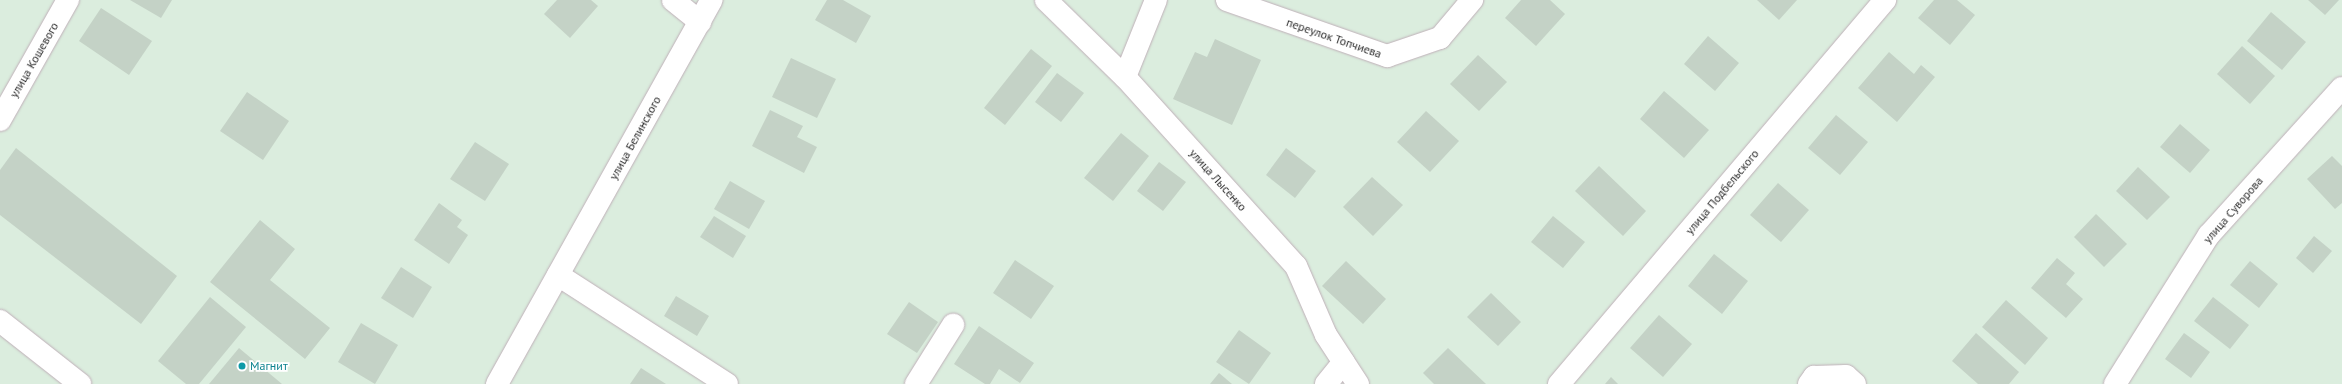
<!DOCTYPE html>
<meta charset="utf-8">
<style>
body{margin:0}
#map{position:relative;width:2342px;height:384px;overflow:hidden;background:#dbedde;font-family:"PT Sans",sans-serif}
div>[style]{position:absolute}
.building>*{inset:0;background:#c4d2c6}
.roads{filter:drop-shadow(0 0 1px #bfafb8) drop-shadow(0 0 1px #bfafb8)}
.minor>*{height:22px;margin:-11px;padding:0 11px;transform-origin:11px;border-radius:11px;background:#fff}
.dots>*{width:11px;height:11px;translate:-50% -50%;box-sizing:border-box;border:2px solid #fff;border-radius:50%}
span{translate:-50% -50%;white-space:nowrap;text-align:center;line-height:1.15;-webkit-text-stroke:3.5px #fff;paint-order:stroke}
.street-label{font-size:12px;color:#2a2a2a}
.culture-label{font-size:12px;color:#0d838f}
.left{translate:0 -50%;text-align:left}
</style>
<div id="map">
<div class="building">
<i style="clip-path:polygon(130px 0,172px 0,161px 18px)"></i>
<i style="clip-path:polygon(557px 0,591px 0,598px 6px,570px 38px,544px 14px)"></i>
<i style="clip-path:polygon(827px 0,843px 0,871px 16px,856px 43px,815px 20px)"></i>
<i style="clip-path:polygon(1521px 0,1550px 0,1565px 14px,1536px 46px,1505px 18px)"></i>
<i style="clip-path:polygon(1757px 0,1797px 0,1779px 20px)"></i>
<i style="clip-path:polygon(1934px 0,1957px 0,1975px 15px,1950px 45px,1918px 18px)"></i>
<i style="clip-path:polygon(2308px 0,2339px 0,2325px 15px)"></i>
<i style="clip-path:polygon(101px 8px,152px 41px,129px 75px,79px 41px)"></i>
<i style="clip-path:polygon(2271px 12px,2306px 42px,2282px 70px,2247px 41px)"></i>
<i style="clip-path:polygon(1708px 36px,1739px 63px,1715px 91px,1684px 64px)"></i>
<i style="clip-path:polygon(1215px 39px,1261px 60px,1232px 125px,1173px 99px,1195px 52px,1207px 57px)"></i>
<i style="clip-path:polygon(2242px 46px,2275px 76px,2250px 104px,2217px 74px)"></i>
<i style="clip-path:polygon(1031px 49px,1052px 66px,1005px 125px,984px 108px)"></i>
<i style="clip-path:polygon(1889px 52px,1914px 74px,1921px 65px,1935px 77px,1897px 122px,1858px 88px)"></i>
<i style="clip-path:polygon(1478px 55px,1507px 82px,1479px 111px,1450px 84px)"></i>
<i style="clip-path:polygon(791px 58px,836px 79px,817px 118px,772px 97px)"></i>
<i style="clip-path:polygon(1057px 73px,1084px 93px,1061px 122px,1035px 102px)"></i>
<i style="clip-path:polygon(1664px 91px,1709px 130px,1684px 158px,1640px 119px)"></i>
<i style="clip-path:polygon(247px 92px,289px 121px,263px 160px,220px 131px)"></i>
<i style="clip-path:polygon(770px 110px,803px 126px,797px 137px,817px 147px,804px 173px,752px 146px)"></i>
<i style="clip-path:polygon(1426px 111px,1459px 141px,1430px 172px,1397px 142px)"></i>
<i style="clip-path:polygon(1836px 115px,1868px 142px,1840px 175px,1808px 148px)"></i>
<i style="clip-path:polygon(2180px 124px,2210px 150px,2190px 173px,2160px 147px)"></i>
<i style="clip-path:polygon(1121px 133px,1149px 156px,1113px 201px,1084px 178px)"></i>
<i style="clip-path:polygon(475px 142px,509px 164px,485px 201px,450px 179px)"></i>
<i style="clip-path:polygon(16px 148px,177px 276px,141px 324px,0 215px,0 170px)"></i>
<i style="clip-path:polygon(1286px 148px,1316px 171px,1295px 198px,1266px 175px)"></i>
<i style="clip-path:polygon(2332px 156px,2342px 166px,2342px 203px,2335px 209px,2307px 179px)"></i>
<i style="clip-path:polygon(1159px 162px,1186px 182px,1163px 211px,1137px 191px)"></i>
<i style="clip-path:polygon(1599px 166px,1646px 211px,1623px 236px,1575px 191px)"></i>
<i style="clip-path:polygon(2138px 167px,2170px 197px,2147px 220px,2116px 191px)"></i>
<i style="clip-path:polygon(1372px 177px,1403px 205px,1373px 236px,1343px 207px)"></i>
<i style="clip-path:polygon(730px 181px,765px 201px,749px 229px,714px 209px)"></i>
<i style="clip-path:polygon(1778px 183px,1809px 210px,1781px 242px,1750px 215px)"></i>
<i style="clip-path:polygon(439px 203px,462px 220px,457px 227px,468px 235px,449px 264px,414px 240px)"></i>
<i style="clip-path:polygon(2096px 214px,2127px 244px,2104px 267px,2074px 237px)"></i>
<i style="clip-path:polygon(714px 216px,746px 236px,733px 258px,700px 237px)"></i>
<i style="clip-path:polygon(1553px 216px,1585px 242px,1563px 268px,1531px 242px)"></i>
<i style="clip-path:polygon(260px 220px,295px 249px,270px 280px,330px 328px,305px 359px,210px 282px)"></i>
<i style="clip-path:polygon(2314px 236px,2332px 251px,2313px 273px,2296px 258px)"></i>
<i style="clip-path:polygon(1714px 254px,1748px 281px,1722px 314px,1688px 286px)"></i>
<i style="clip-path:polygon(2057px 258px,2075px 273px,2066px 284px,2083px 299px,2066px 318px,2031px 288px)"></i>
<i style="clip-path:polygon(1015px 260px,1054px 286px,1031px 319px,993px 293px)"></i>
<i style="clip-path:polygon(1346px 261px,1386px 299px,1363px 324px,1322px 286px)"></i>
<i style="clip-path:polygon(2250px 261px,2278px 284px,2259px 308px,2230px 285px)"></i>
<i style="clip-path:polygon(401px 267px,432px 287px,413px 318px,381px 298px)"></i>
<i style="clip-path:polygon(1491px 293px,1521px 322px,1498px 346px,1467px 317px)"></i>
<i style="clip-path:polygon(676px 296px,709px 316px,697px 336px,664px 316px)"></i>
<i style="clip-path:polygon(210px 297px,246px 327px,199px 384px,186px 384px,158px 361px)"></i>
<i style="clip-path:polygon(2213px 297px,2249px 325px,2230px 349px,2194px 321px)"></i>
<i style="clip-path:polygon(2006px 300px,2048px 338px,2025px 365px,1982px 327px)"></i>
<i style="clip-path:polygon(909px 302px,938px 322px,917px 353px,887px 334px)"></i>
<i style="clip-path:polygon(1659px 315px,1692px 344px,1663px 377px,1630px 348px)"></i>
<i style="clip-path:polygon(361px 323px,398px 345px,375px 384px,338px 362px)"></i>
<i style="clip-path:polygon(979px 326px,1034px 363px,1020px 383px,999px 369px,990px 384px,985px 384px,954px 364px)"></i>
<i style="clip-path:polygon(1239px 330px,1271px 353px,1249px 384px,1216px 362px)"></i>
<i style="clip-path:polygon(1976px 333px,2019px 372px,2009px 384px,1978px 384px,1952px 361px)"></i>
<i style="clip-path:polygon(2184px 333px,2210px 352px,2191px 378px,2165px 359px)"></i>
<i style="clip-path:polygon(239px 348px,282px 384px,209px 384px)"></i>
<i style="clip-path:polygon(1448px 348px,1486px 384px,1434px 384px,1423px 373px)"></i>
<i style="clip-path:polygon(641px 368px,666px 384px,630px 384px)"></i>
<i style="clip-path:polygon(1219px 373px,1232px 384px,1210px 384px)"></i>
<i style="clip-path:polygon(1611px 377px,1618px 384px,1605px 384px)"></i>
</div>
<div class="roads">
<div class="minor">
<i style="left:673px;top:0;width:35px;rotate:39deg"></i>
<i style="left:1046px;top:0;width:110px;rotate:44.3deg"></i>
<i style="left:1125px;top:77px;width:255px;rotate:47.9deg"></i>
<i style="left:1296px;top:266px;width:75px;rotate:66.5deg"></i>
<i style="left:1326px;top:335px;width:59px;rotate:56.9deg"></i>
<i style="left:1227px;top:0;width:170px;rotate:19.3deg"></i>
<i style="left:1387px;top:56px;width:56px;rotate:-18.8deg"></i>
<i style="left:1440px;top:38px;width:50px;rotate:-49.9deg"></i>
<i style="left:1125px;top:77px;width:83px;rotate:-68.1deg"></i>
<i style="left:0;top:120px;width:138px;rotate:-60.5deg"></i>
<i style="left:558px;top:275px;width:201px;rotate:32.8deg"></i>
<i style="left:0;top:321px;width:102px;rotate:38.2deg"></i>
<i style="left:497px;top:384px;width:440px;rotate:-60.8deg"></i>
<i style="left:916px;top:384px;width:70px;rotate:-57.9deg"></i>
<i style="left:1326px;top:384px;width:28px;rotate:-51deg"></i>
<i style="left:1559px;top:384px;width:504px;rotate:-49.67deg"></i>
<i style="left:1809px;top:384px;width:9px;rotate:-54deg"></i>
<i style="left:1814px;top:377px;width:32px;rotate:-2deg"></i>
<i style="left:1846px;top:376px;width:12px;rotate:42deg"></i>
<i style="left:2115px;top:384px;width:176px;rotate:-57.8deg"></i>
<i style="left:2209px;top:235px;width:198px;rotate:-47.9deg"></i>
</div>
</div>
<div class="dots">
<i style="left:242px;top:366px;background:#0f9aa8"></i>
</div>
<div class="street-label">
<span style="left:1334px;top:38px;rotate:19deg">переулок Топчиева</span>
<span style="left:34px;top:60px;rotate:-60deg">улица Кошевого</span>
<span style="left:635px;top:138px;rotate:-61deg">улица Белинского</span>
<span style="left:1218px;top:180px;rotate:48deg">улица Лысенко</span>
<span style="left:1722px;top:192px;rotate:-50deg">улица Подбельского</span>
<span style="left:2233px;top:210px;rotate:-49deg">улица Суворова</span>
</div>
<div class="culture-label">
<span class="left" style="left:250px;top:366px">Магнит</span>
</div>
</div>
